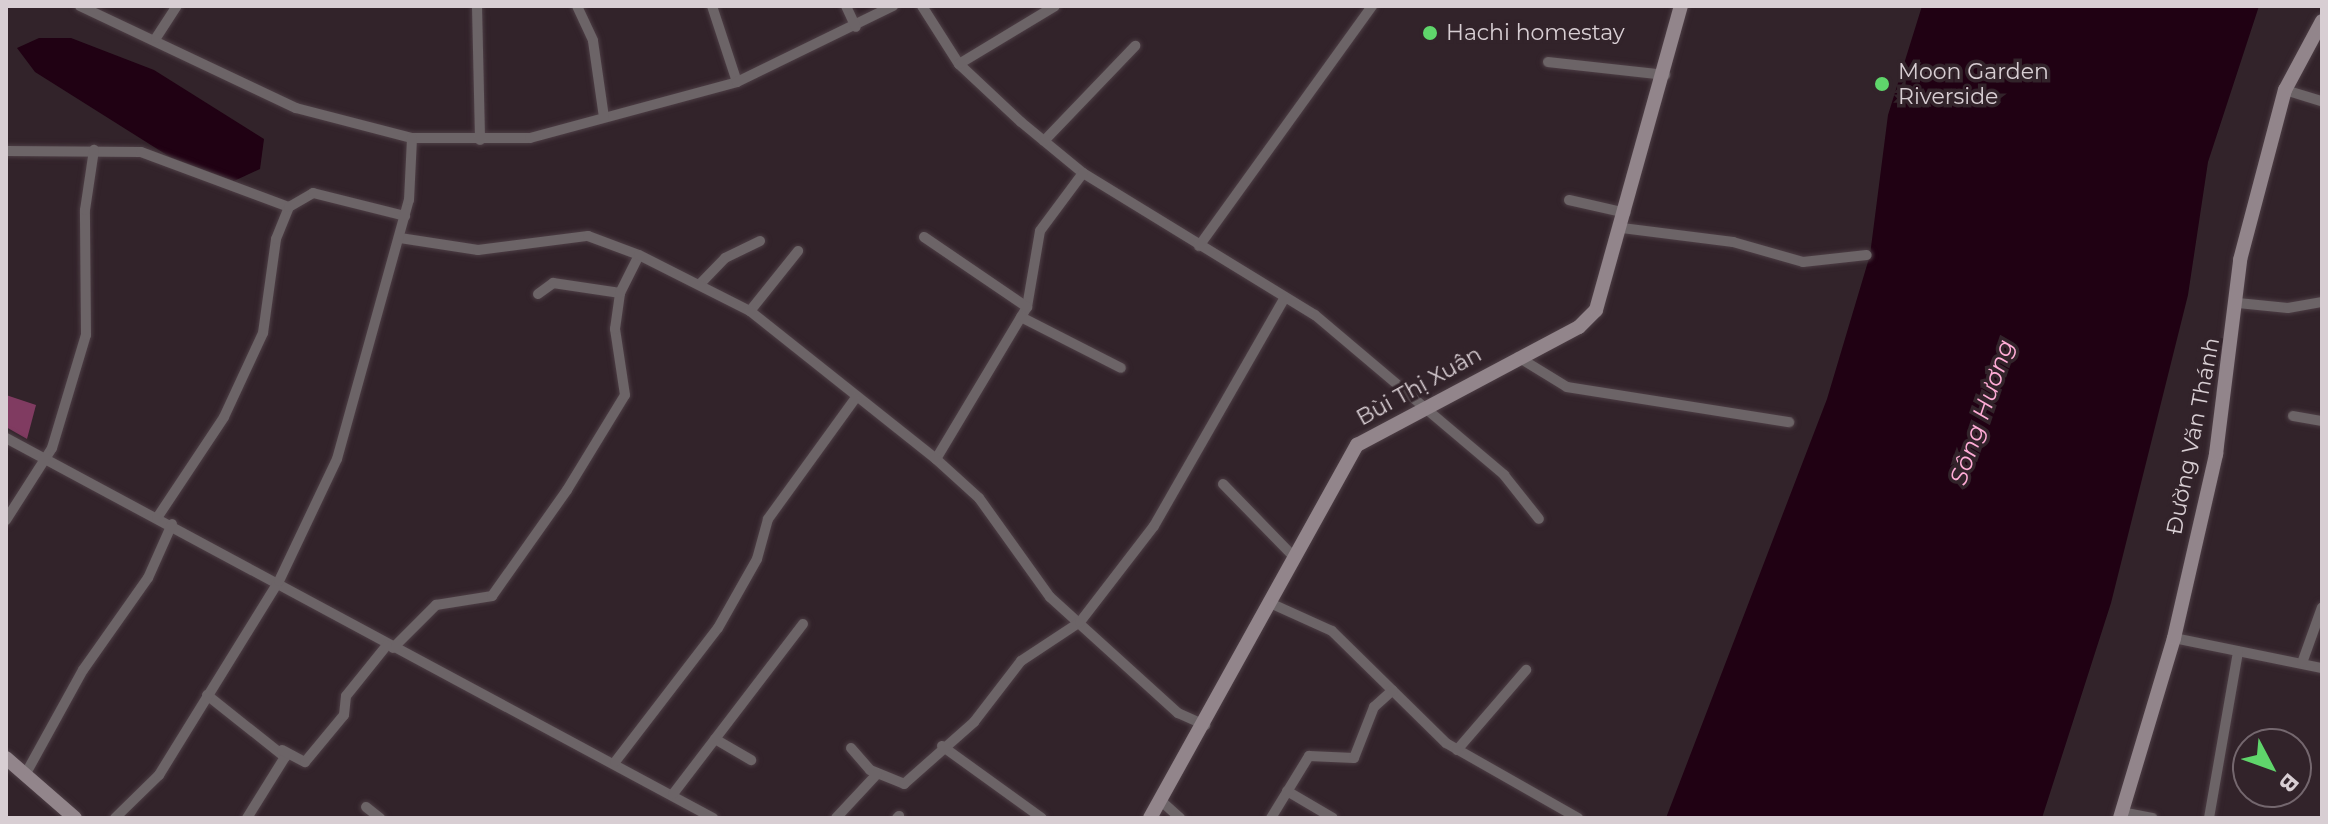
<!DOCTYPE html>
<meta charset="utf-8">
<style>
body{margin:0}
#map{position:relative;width:2328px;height:824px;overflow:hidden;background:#32232a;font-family:Montserrat,sans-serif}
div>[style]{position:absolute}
.forest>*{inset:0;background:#803b61}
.water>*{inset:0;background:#200113}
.roads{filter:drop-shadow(0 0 2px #4d3e45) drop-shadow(0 0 2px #4d3e45)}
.street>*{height:10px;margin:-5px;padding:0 5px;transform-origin:5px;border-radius:5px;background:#6c6467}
.secondary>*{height:14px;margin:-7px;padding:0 7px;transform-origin:7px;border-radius:7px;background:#92858b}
.dots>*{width:22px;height:22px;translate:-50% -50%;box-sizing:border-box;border:4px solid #32232a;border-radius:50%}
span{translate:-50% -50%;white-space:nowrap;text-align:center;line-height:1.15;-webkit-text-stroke:7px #32232a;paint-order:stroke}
.poi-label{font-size:22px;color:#d8ced3}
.left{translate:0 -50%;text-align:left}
.street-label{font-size:22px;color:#d8ced3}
.water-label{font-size:24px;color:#ffacd6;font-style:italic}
.frame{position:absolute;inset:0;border:8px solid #d8ced3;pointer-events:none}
.north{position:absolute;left:2232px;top:728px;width:80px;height:80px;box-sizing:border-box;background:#32232a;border:2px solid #74676e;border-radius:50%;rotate:131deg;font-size:22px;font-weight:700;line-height:32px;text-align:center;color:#d8ced3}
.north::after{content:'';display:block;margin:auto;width:28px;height:36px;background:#5fd56b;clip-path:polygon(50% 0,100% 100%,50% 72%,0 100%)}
</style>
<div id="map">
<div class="forest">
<i style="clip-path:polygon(6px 395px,36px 405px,27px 439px,6px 427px)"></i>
</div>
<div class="water">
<i style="clip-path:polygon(1922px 6px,2259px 6px,2208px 162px,2188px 295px,2111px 603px,2042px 818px,1666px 818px,1827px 399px,1870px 255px,1888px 115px)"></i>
<i style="clip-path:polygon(39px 38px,71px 38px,154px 70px,264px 139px,260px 169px,234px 181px,170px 157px,35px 72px,17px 48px)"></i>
</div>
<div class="roads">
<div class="street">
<i style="left:80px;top:6px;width:239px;rotate:25.3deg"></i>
<i style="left:296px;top:108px;width:120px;rotate:14.5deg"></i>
<i style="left:412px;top:138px;width:118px"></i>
<i style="left:530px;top:138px;width:214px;rotate:-15.1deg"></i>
<i style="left:477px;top:6px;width:134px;rotate:88.7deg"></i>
<i style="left:577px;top:6px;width:38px;rotate:65deg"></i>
<i style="left:593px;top:41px;width:77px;rotate:81.8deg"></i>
<i style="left:712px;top:6px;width:80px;rotate:71.8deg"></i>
<i style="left:737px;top:82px;width:174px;rotate:-26deg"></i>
<i style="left:846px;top:6px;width:23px;rotate:65deg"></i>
<i style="left:922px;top:6px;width:69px;rotate:57.5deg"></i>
<i style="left:959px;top:64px;width:85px;rotate:43.1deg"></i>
<i style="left:1021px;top:122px;width:80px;rotate:39.4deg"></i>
<i style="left:1083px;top:173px;width:272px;rotate:31.5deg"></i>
<i style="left:1315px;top:315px;width:248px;rotate:40.2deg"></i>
<i style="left:1504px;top:475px;width:56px;rotate:51.5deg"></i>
<i style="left:156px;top:38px;width:38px;rotate:-57deg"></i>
<i style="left:1548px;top:62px;width:118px;rotate:6.3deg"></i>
<i style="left:959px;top:64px;width:112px;rotate:-31.1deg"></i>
<i style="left:2285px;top:90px;width:39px;rotate:17deg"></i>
<i style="left:1044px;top:141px;width:132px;rotate:-46.2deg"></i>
<i style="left:6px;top:151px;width:135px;rotate:0.4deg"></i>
<i style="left:141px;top:152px;width:158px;rotate:20.4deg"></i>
<i style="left:1083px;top:173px;width:72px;rotate:126.6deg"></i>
<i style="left:1040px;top:231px;width:77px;rotate:99.7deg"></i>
<i style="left:1027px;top:307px;width:177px;rotate:120.9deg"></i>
<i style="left:936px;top:459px;width:58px;rotate:42.2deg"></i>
<i style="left:979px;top:498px;width:122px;rotate:54.4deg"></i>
<i style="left:1050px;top:597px;width:173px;rotate:42.2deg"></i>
<i style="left:1178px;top:713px;width:30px;rotate:24deg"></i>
<i style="left:1569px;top:200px;width:58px;rotate:12.8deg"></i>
<i style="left:1622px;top:228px;width:112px;rotate:7.2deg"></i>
<i style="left:1733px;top:242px;width:73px;rotate:15.9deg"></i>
<i style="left:1803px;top:262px;width:64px;rotate:-6.2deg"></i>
<i style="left:924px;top:237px;width:125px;rotate:34.2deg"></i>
<i style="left:400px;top:238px;width:79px;rotate:8.7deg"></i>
<i style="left:478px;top:250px;width:111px;rotate:-7.3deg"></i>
<i style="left:588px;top:236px;width:54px;rotate:20.4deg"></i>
<i style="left:1199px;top:246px;width:296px;rotate:-54.2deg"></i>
<i style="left:700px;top:284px;width:36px;rotate:-46deg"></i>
<i style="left:725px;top:258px;width:39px;rotate:-26deg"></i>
<i style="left:538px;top:294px;width:19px;rotate:-36deg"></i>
<i style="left:553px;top:283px;width:68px;rotate:8.5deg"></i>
<i style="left:2238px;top:303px;width:50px;rotate:5.7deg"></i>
<i style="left:2288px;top:308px;width:35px;rotate:-10deg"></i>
<i style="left:750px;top:311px;width:77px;rotate:-51.3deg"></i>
<i style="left:1021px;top:317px;width:112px;rotate:27deg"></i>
<i style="left:1518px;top:357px;width:57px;rotate:31.5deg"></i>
<i style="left:1567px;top:387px;width:225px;rotate:9deg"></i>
<i style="left:2293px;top:416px;width:29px;rotate:10deg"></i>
<i style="left:6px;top:438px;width:803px;rotate:28.26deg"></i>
<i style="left:1223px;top:484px;width:102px;rotate:45.8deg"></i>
<i style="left:157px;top:518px;width:121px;rotate:-56.4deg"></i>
<i style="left:224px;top:417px;width:93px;rotate:-65.1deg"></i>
<i style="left:263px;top:333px;width:95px;rotate:-82.1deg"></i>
<i style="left:276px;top:239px;width:35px;rotate:-68deg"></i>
<i style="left:289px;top:207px;width:28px;rotate:-30deg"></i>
<i style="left:313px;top:193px;width:95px;rotate:14deg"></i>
<i style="left:6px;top:520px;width:85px;rotate:-57.4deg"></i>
<i style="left:52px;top:448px;width:118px;rotate:-73.3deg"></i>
<i style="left:86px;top:335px;width:125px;rotate:-90.5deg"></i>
<i style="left:85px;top:210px;width:61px;rotate:-81.5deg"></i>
<i style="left:1270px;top:603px;width:68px;rotate:24.3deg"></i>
<i style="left:1332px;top:631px;width:160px;rotate:44.5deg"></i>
<i style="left:1446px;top:743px;width:152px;rotate:29.6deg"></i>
<i style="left:2174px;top:638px;width:151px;rotate:11.5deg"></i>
<i style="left:393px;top:648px;width:61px;rotate:-45deg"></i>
<i style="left:436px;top:605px;width:57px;rotate:-9.1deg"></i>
<i style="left:492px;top:596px;width:130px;rotate:-54.7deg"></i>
<i style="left:567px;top:490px;width:111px;rotate:-58.6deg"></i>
<i style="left:625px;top:395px;width:67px;rotate:-98.6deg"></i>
<i style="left:615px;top:329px;width:36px;rotate:-82deg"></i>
<i style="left:620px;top:293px;width:42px;rotate:-63.4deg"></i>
<i style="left:639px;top:255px;width:124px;rotate:26.8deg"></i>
<i style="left:750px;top:311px;width:238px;rotate:38.5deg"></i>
<i style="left:2302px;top:663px;width:59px;rotate:-70.3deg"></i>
<i style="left:207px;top:695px;width:100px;rotate:38.5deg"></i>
<i style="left:285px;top:757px;width:72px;rotate:121.9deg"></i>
<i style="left:715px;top:739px;width:42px;rotate:30.3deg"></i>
<i style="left:942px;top:746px;width:123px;rotate:35.8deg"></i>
<i style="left:851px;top:748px;width:29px;rotate:49deg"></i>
<i style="left:870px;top:770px;width:37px;rotate:22deg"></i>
<i style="left:904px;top:784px;width:94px;rotate:-41.5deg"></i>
<i style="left:974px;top:722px;width:77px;rotate:-52.4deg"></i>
<i style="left:1021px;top:661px;width:71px;rotate:-33.5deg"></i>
<i style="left:1080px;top:622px;width:121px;rotate:-52.4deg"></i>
<i style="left:1154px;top:526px;width:262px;rotate:-60.2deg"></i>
<i style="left:282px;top:750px;width:26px;rotate:28deg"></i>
<i style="left:305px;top:762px;width:61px;rotate:-50.3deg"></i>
<i style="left:344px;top:715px;width:19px;rotate:-84deg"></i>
<i style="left:346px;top:696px;width:65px;rotate:-51.2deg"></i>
<i style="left:1457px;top:750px;width:106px;rotate:-49.2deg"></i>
<i style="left:615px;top:762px;width:169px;rotate:-52.5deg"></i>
<i style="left:718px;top:628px;width:79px;rotate:-60.5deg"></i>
<i style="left:757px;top:559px;width:41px;rotate:-74.6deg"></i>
<i style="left:768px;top:519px;width:147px;rotate:-54.1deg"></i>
<i style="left:25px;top:775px;width:120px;rotate:-61.1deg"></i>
<i style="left:83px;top:670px;width:113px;rotate:-54.8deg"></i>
<i style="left:148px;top:578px;width:59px;rotate:-66deg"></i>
<i style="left:1287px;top:791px;width:53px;rotate:30.4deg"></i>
<i style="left:673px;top:794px;width:214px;rotate:-52.6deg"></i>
<i style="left:1160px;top:800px;width:27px;rotate:42deg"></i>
<i style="left:366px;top:807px;width:18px;rotate:38deg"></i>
<i style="left:2122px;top:812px;width:31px;rotate:11deg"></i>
<i style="left:115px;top:818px;width:62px;rotate:-44.3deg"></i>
<i style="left:159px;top:775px;width:228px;rotate:-58.3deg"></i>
<i style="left:279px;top:581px;width:135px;rotate:-64.6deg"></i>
<i style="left:337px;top:459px;width:269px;rotate:-74.5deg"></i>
<i style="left:409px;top:200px;width:62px;rotate:-87.2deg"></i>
<i style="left:836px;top:818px;width:60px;rotate:-47deg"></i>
<i style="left:897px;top:818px;width:3px;rotate:-45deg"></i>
<i style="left:1271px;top:818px;width:73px;rotate:-58.5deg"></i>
<i style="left:1309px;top:756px;width:45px;rotate:2.5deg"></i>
<i style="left:1354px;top:758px;width:55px;rotate:-68.6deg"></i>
<i style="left:1374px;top:707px;width:25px;rotate:-42deg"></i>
<i style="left:2209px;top:818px;width:169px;rotate:-80.1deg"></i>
</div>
<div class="secondary">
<i style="left:6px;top:758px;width:91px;rotate:41deg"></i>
<i style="left:1150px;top:818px;width:427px;rotate:-61deg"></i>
<i style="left:1357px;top:445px;width:251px;rotate:-28deg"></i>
<i style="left:1579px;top:327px;width:24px;rotate:-45deg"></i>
<i style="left:1596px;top:310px;width:316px;rotate:-74.4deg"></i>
<i style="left:2120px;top:818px;width:188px;rotate:-73.3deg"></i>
<i style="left:2174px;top:638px;width:189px;rotate:-77.1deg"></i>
<i style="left:2216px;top:454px;width:195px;rotate:-82.9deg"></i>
<i style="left:2240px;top:260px;width:176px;rotate:-75.2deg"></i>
<i style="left:2285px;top:90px;width:78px;rotate:-61.8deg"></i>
</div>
</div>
<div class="dots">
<i style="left:1430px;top:33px;background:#5fd56b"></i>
<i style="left:1882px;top:84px;background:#5fd56b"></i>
</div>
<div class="poi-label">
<span class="left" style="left:1446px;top:33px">Hachi homestay</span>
<span class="left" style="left:1898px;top:84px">Moon Garden<br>Riverside</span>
</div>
<div class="street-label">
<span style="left:1419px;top:386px;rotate:-29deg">Bùi Thị Xuân</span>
<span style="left:2193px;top:436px;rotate:-79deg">Đường Văn Thánh</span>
</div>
<div class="water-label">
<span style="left:1982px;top:412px;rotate:-71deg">Sông Hương</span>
</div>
<div class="frame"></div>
<div class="north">B</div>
</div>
